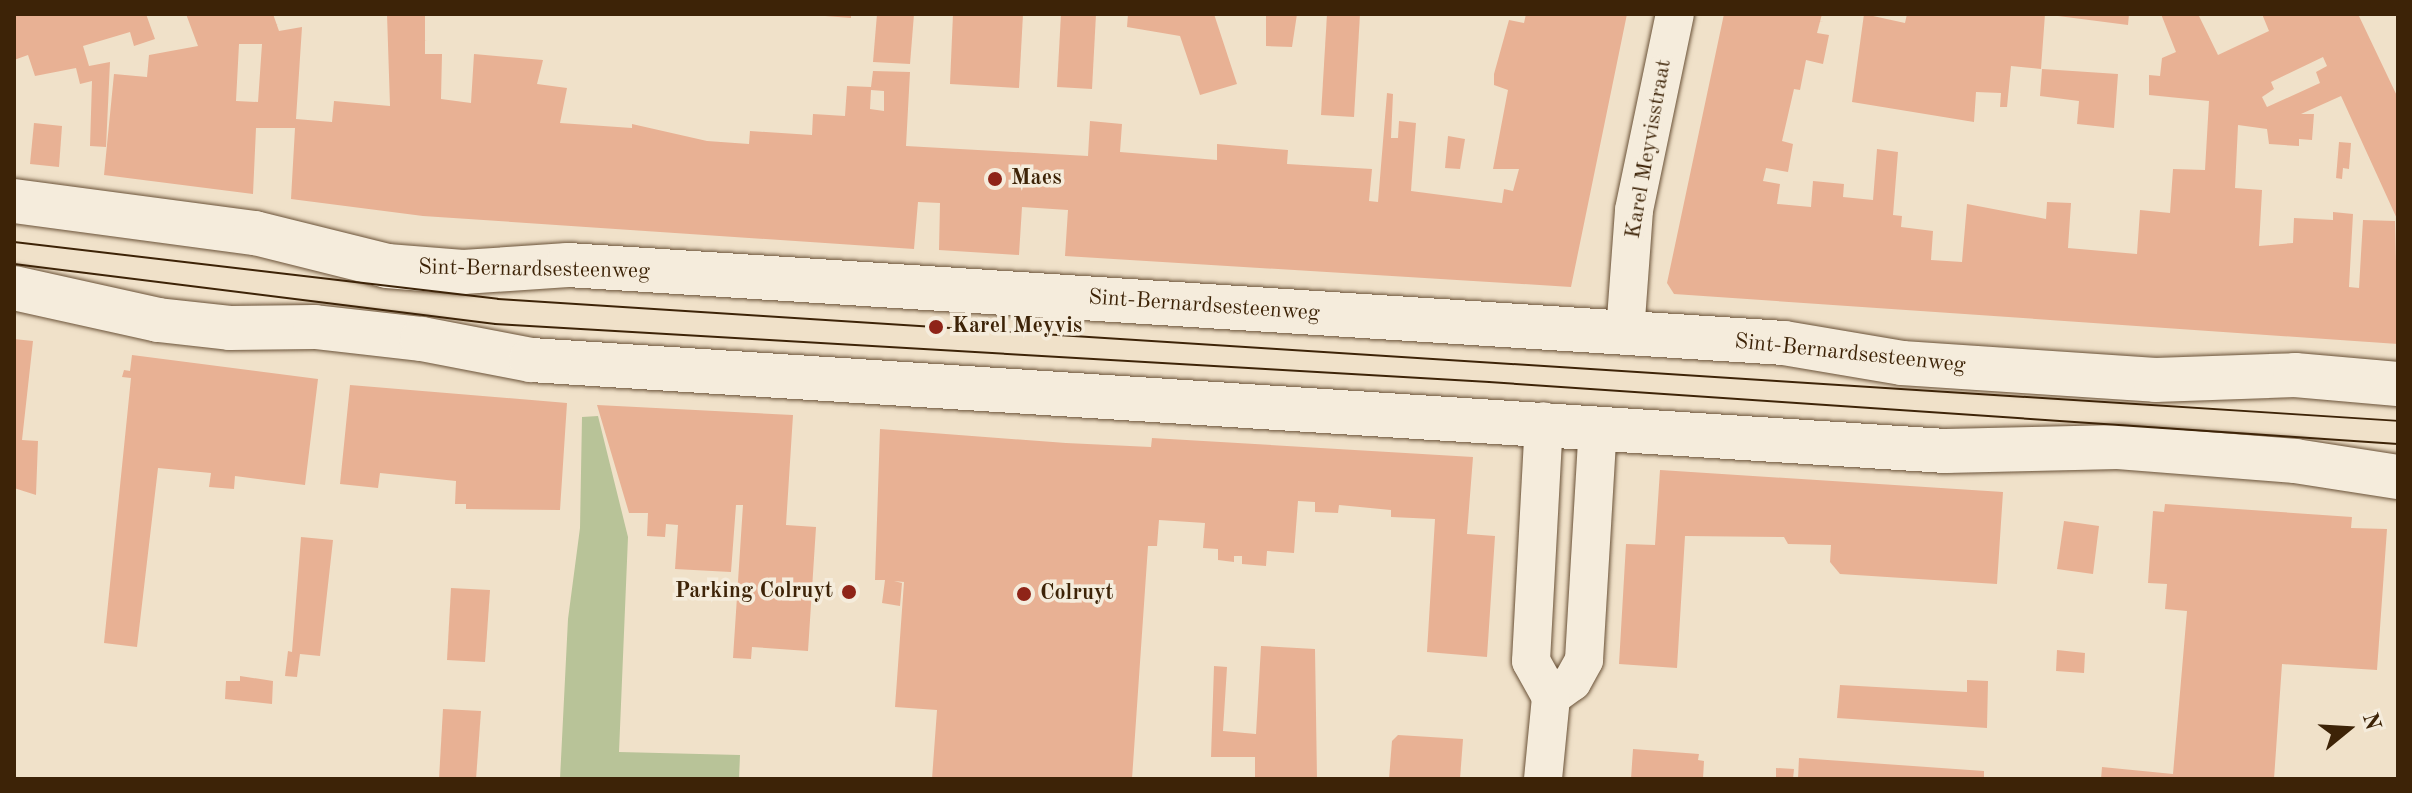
<!DOCTYPE html>
<style>
body{margin:0}
#map{position:relative;width:2412px;height:793px;overflow:hidden;background:#f0e1c9;font-family:"Old Standard TT",serif}
div>[style]{position:absolute}
.green>*{inset:0;background:#b8c398}
.building>*{inset:0;background:#e8b194}
.roads{filter:drop-shadow(0 0 2px #6a5238) drop-shadow(0 0 2px #6a5238)}
.minor>*{height:38px;margin:-19px;padding:0 19px;transform-origin:19px;border-radius:19px;background:#f5ecdc}
.secondary>*{height:44px;margin:-22px;padding:0 22px;transform-origin:22px;border-radius:22px;background:#f5ecdc}
.tram>*{height:2px;margin:-1px;padding:0 1px;transform-origin:1px;border-radius:1px;background:#3d2307}
.dots>*{width:22px;height:22px;translate:-50% -50%;box-sizing:border-box;border:4px solid #f5ecdc;border-radius:50%}
span{translate:-50% -50%;white-space:nowrap;text-align:center;line-height:1.15;-webkit-text-stroke:7px #f5ecdc;paint-order:stroke}
.street-label{font-size:22px;color:#3d2307}
.poi-label{font-size:22px;color:#3d2307;font-weight:700}
.left{translate:0 -50%;text-align:left}
.right{translate:-100% -50%;text-align:right}
.frame{position:absolute;inset:0;border:16px solid #3d2307;pointer-events:none}
.north{position:absolute;left:2308px;top:689px;width:80px;height:80px;-webkit-text-stroke:6px #f5ecdc;paint-order:stroke;rotate:72deg;font-size:22px;font-weight:700;line-height:32px;text-align:center;color:#3d2307}
.north::after{content:'';display:block;margin:auto;width:28px;height:36px;background:#3d2307;clip-path:polygon(50% 0,100% 100%,50% 72%,0 100%)}
</style>
<div id="map">
<div class="green">
<i style="clip-path:polygon(598px 416px,628px 537px,619px 752px,740px 755px,739px 779px,560px 779px,568px 619px,580px 528px,582px 417px)"></i>
</div>
<div class="building">
<i style="clip-path:polygon(14px 14px,146px 14px,155px 39px,134px 46px,130px 32px,83px 46px,89px 66px,110px 62px,106px 147px,90px 146px,92px 81px,80px 84px,76px 68px,35px 76px,28px 55px,14px 60px)"></i>
<i style="clip-path:polygon(evenodd,186px 14px,273px 14px,279px 31px,302px 27px,296px 119px,332px 122px,334px 101px,390px 106px,387px 14px,425px 14px,425px 54px,442px 54px,441px 99px,471px 103px,474px 54px,543px 60px,537px 84px,567px 88px,560px 123px,632px 128px,632px 124px,707px 141px,749px 144px,750px 131px,812px 135px,813px 114px,845px 116px,847px 86px,871px 87px,873px 71px,910px 72px,906px 146px,1088px 156px,1090px 121px,1122px 124px,1120px 152px,1217px 160px,1217px 144px,1288px 150px,1287px 164px,1372px 169px,1369px 201px,1378px 202px,1387px 93px,1393px 94px,1391px 138px,1398px 138px,1399px 121px,1416px 123px,1411px 191px,1502px 203px,1504px 189px,1513px 191px,1519px 169px,1493px 169px,1508px 90px,1494px 85px,1494px 74px,1509px 20px,1524px 23px,1526px 14px,1627px 14px,1571px 287px,1065px 256px,1068px 210px,1022px 207px,1019px 255px,939px 250px,940px 203px,918px 202px,914px 249px,423px 216px,291px 199px,295px 128px,256px 128px,253px 194px,104px 175px,114px 74px,147px 77px,149px 55px,198px 46px,186px 14px,239px 44px,262px 44px,258px 102px,236px 101px,239px 44px,186px 14px,871px 90px,884px 91px,884px 111px,870px 109px,871px 90px)"></i>
<i style="clip-path:polygon(825px 14px,851px 14px,851px 18px,825px 16px)"></i>
<i style="clip-path:polygon(877px 14px,914px 14px,910px 64px,873px 62px)"></i>
<i style="clip-path:polygon(953px 14px,1023px 14px,1019px 88px,950px 84px)"></i>
<i style="clip-path:polygon(1061px 14px,1096px 14px,1092px 89px,1057px 87px)"></i>
<i style="clip-path:polygon(1128px 14px,1214px 14px,1237px 84px,1200px 95px,1180px 36px,1127px 27px)"></i>
<i style="clip-path:polygon(1266px 14px,1297px 14px,1292px 47px,1266px 46px)"></i>
<i style="clip-path:polygon(1327px 14px,1360px 14px,1354px 117px,1321px 115px)"></i>
<i style="clip-path:polygon(evenodd,1724px 14px,1822px 14px,1817px 33px,1829px 35px,1823px 64px,1806px 60px,1800px 90px,1794px 89px,1782px 141px,1793px 144px,1788px 172px,1766px 168px,1763px 181px,1780px 184px,1777px 204px,1811px 207px,1813px 181px,1844px 184px,1843px 197px,1873px 200px,1877px 149px,1898px 152px,1893px 215px,1902px 216px,1901px 227px,1933px 231px,1931px 260px,1962px 262px,1967px 204px,2046px 219px,2047px 202px,2071px 203px,2068px 248px,2137px 254px,2140px 210px,2170px 213px,2173px 169px,2205px 170px,2209px 101px,2149px 95px,2149px 75px,2160px 76px,2162px 58px,2176px 52px,2161px 14px,2198px 14px,2218px 55px,2269px 31px,2262px 14px,2358px 14px,2398px 98px,2398px 221px,2341px 96px,2301px 114px,2314px 114px,2312px 140px,2299px 139px,2299px 146px,2269px 144px,2267px 129px,2238px 125px,2235px 188px,2262px 190px,2259px 246px,2293px 243px,2294px 218px,2333px 220px,2333px 212px,2353px 214px,2349px 287px,2359px 288px,2363px 220px,2395px 221px,2398px 344px,1674px 294px,1667px 283px,1724px 14px,2323px 57px,2327px 66px,2316px 72px,2320px 83px,2267px 107px,2262px 97px,2274px 89px,2271px 82px,2323px 57px)"></i>
<i style="clip-path:polygon(1864px 14px,1905px 23px,1907px 14px,2045px 14px,2041px 69px,2011px 66px,2007px 107px,2000px 107px,2001px 93px,1976px 92px,1974px 122px,1852px 102px)"></i>
<i style="clip-path:polygon(2059px 14px,2129px 14px,2128px 25px,2058px 16px)"></i>
<i style="clip-path:polygon(2042px 69px,2118px 74px,2114px 128px,2077px 124px,2079px 101px,2040px 96px)"></i>
<i style="clip-path:polygon(34px 123px,62px 126px,59px 167px,30px 164px)"></i>
<i style="clip-path:polygon(1448px 136px,1465px 139px,1460px 169px,1445px 168px)"></i>
<i style="clip-path:polygon(2339px 142px,2351px 143px,2349px 169px,2343px 168px,2342px 179px,2336px 178px)"></i>
<i style="clip-path:polygon(14px 339px,33px 341px,22px 440px,38px 441px,36px 495px,14px 488px)"></i>
<i style="clip-path:polygon(132px 355px,318px 379px,305px 485px,235px 476px,234px 489px,209px 487px,211px 473px,158px 468px,137px 647px,104px 643px,131px 378px,122px 377px,124px 370px,130px 371px)"></i>
<i style="clip-path:polygon(350px 385px,567px 403px,560px 510px,466px 509px,466px 504px,455px 504px,456px 481px,380px 473px,378px 488px,340px 484px)"></i>
<i style="clip-path:polygon(597px 405px,793px 415px,786px 525px,816px 527px,808px 651px,752px 647px,751px 659px,733px 658px,743px 505px,736px 505px,731px 572px,675px 569px,678px 525px,666px 524px,665px 537px,647px 536px,648px 513px,629px 513px)"></i>
<i style="clip-path:polygon(880px 429px,1066px 443px,1151px 447px,1152px 438px,1473px 457px,1467px 534px,1495px 536px,1487px 657px,1427px 652px,1435px 519px,1391px 517px,1391px 510px,1339px 505px,1338px 513px,1315px 512px,1315px 502px,1298px 501px,1294px 553px,1267px 551px,1266px 566px,1242px 564px,1242px 556px,1234px 556px,1234px 562px,1218px 560px,1218px 549px,1203px 548px,1205px 523px,1159px 520px,1157px 546px,1148px 546px,1132px 779px,932px 779px,937px 710px,895px 707px,904px 582px,894px 581px,902px 583px,900px 606px,882px 603px,885px 580px,875px 580px)"></i>
<i style="clip-path:polygon(1660px 470px,2003px 492px,1997px 584px,1840px 574px,1830px 562px,1831px 545px,1788px 544px,1784px 537px,1685px 536px,1677px 668px,1619px 664px,1626px 544px,1655px 545px)"></i>
<i style="clip-path:polygon(2165px 504px,2352px 517px,2351px 528px,2387px 529px,2377px 670px,2282px 664px,2274px 779px,2101px 779px,2102px 767px,2173px 774px,2187px 611px,2165px 609px,2167px 584px,2148px 583px,2153px 511px,2164px 512px)"></i>
<i style="clip-path:polygon(2064px 521px,2099px 526px,2093px 574px,2057px 569px)"></i>
<i style="clip-path:polygon(301px 537px,333px 540px,320px 656px,300px 654px,297px 677px,285px 676px,288px 651px,292px 652px)"></i>
<i style="clip-path:polygon(451px 588px,490px 590px,485px 662px,447px 660px)"></i>
<i style="clip-path:polygon(1261px 646px,1315px 649px,1317px 779px,1255px 779px,1255px 757px,1211px 757px,1214px 666px,1227px 667px,1223px 731px,1256px 734px)"></i>
<i style="clip-path:polygon(2057px 650px,2085px 653px,2084px 673px,2056px 671px)"></i>
<i style="clip-path:polygon(240px 676px,273px 681px,272px 704px,225px 699px,226px 681px,240px 681px)"></i>
<i style="clip-path:polygon(1967px 680px,1988px 681px,1987px 728px,1837px 718px,1840px 685px,1967px 692px)"></i>
<i style="clip-path:polygon(443px 709px,481px 711px,476px 779px,439px 779px)"></i>
<i style="clip-path:polygon(1398px 735px,1463px 739px,1460px 779px,1389px 779px,1392px 741px)"></i>
<i style="clip-path:polygon(1633px 749px,1699px 754px,1698px 760px,1704px 761px,1703px 779px,1631px 779px)"></i>
<i style="clip-path:polygon(1799px 758px,1984px 771px,1984px 779px,1798px 779px)"></i>
<i style="clip-path:polygon(1776px 768px,1794px 769px,1793px 779px,1776px 779px)"></i>
</div>
<div class="roads">
<div class="minor">
<i style="left:1625px;top:333px;width:123px;rotate:-85.8deg"></i>
<i style="left:1634px;top:210px;width:200px;rotate:-78.2deg"></i>
<i style="left:1551px;top:697px;width:26px;rotate:-36deg"></i>
<i style="left:1572px;top:682px;width:25px;rotate:-61deg"></i>
<i style="left:1584px;top:660px;width:234px;rotate:-86.6deg"></i>
<i style="left:1543px;top:779px;width:82px;rotate:-84.4deg"></i>
<i style="left:1551px;top:697px;width:41px;rotate:-119.1deg"></i>
<i style="left:1531px;top:661px;width:240px;rotate:-86.9deg"></i>
</div>
<div class="secondary">
<i style="left:14px;top:201px;width:243px;rotate:7.6deg"></i>
<i style="left:255px;top:233px;width:136px;rotate:14deg"></i>
<i style="left:387px;top:266px;width:76px;rotate:4.5deg"></i>
<i style="left:463px;top:272px;width:105px;rotate:-3.8deg"></i>
<i style="left:568px;top:265px;width:1218px;rotate:3.67deg"></i>
<i style="left:1784px;top:343px;width:120px;rotate:9.6deg"></i>
<i style="left:1902px;top:363px;width:254px;rotate:3.8deg"></i>
<i style="left:2155px;top:380px;width:140px;rotate:-2deg"></i>
<i style="left:2295px;top:375px;width:103px;rotate:5deg"></i>
<i style="left:14px;top:288px;width:148px;rotate:12.5deg"></i>
<i style="left:158px;top:320px;width:72px;rotate:6.3deg"></i>
<i style="left:230px;top:328px;width:85px;rotate:-0.7deg"></i>
<i style="left:315px;top:327px;width:108px;rotate:6.4deg"></i>
<i style="left:422px;top:339px;width:111px;rotate:10.9deg"></i>
<i style="left:531px;top:360px;width:1418px;rotate:3.68deg"></i>
<i style="left:1946px;top:451px;width:172px;rotate:-1.3deg"></i>
<i style="left:2118px;top:447px;width:178px;rotate:4.5deg"></i>
<i style="left:2295px;top:461px;width:104px;rotate:8.8deg"></i>
</div>
</div>
<div class="tram">
<i style="left:14px;top:242px;width:487px;rotate:6.7deg"></i>
<i style="left:498px;top:299px;width:1904px;rotate:3.67deg"></i>
<i style="left:14px;top:264px;width:485px;rotate:7.1deg"></i>
<i style="left:495px;top:324px;width:996px;rotate:3.34deg"></i>
<i style="left:1489px;top:382px;width:911px;rotate:3.9deg"></i>
</div>
<div class="dots">
<i style="left:995px;top:179px;background:#8f2418"></i>
<i style="left:936px;top:327px;background:#8f2418"></i>
<i style="left:849px;top:592px;background:#8f2418"></i>
<i style="left:1024px;top:594px;background:#8f2418"></i>
</div>
<div class="street-label">
<span style="left:1649px;top:149px;rotate:-80deg">Karel Meyvisstraat</span>
<span style="left:534px;top:270px;rotate:1deg">Sint-Bernardsesteenweg</span>
<span style="left:1204px;top:306px;rotate:4deg">Sint-Bernardsesteenweg</span>
<span style="left:1850px;top:354px;rotate:6deg">Sint-Bernardsesteenweg</span>
</div>
<div class="poi-label">
<span class="left" style="left:1011px;top:179px">Maes</span>
<span class="left" style="left:952px;top:327px">Karel Meyvis</span>
<span class="right" style="left:833px;top:592px">Parking Colruyt</span>
<span class="left" style="left:1040px;top:594px">Colruyt</span>
</div>
<div class="frame"></div>
<div class="north">N</div>
</div>
